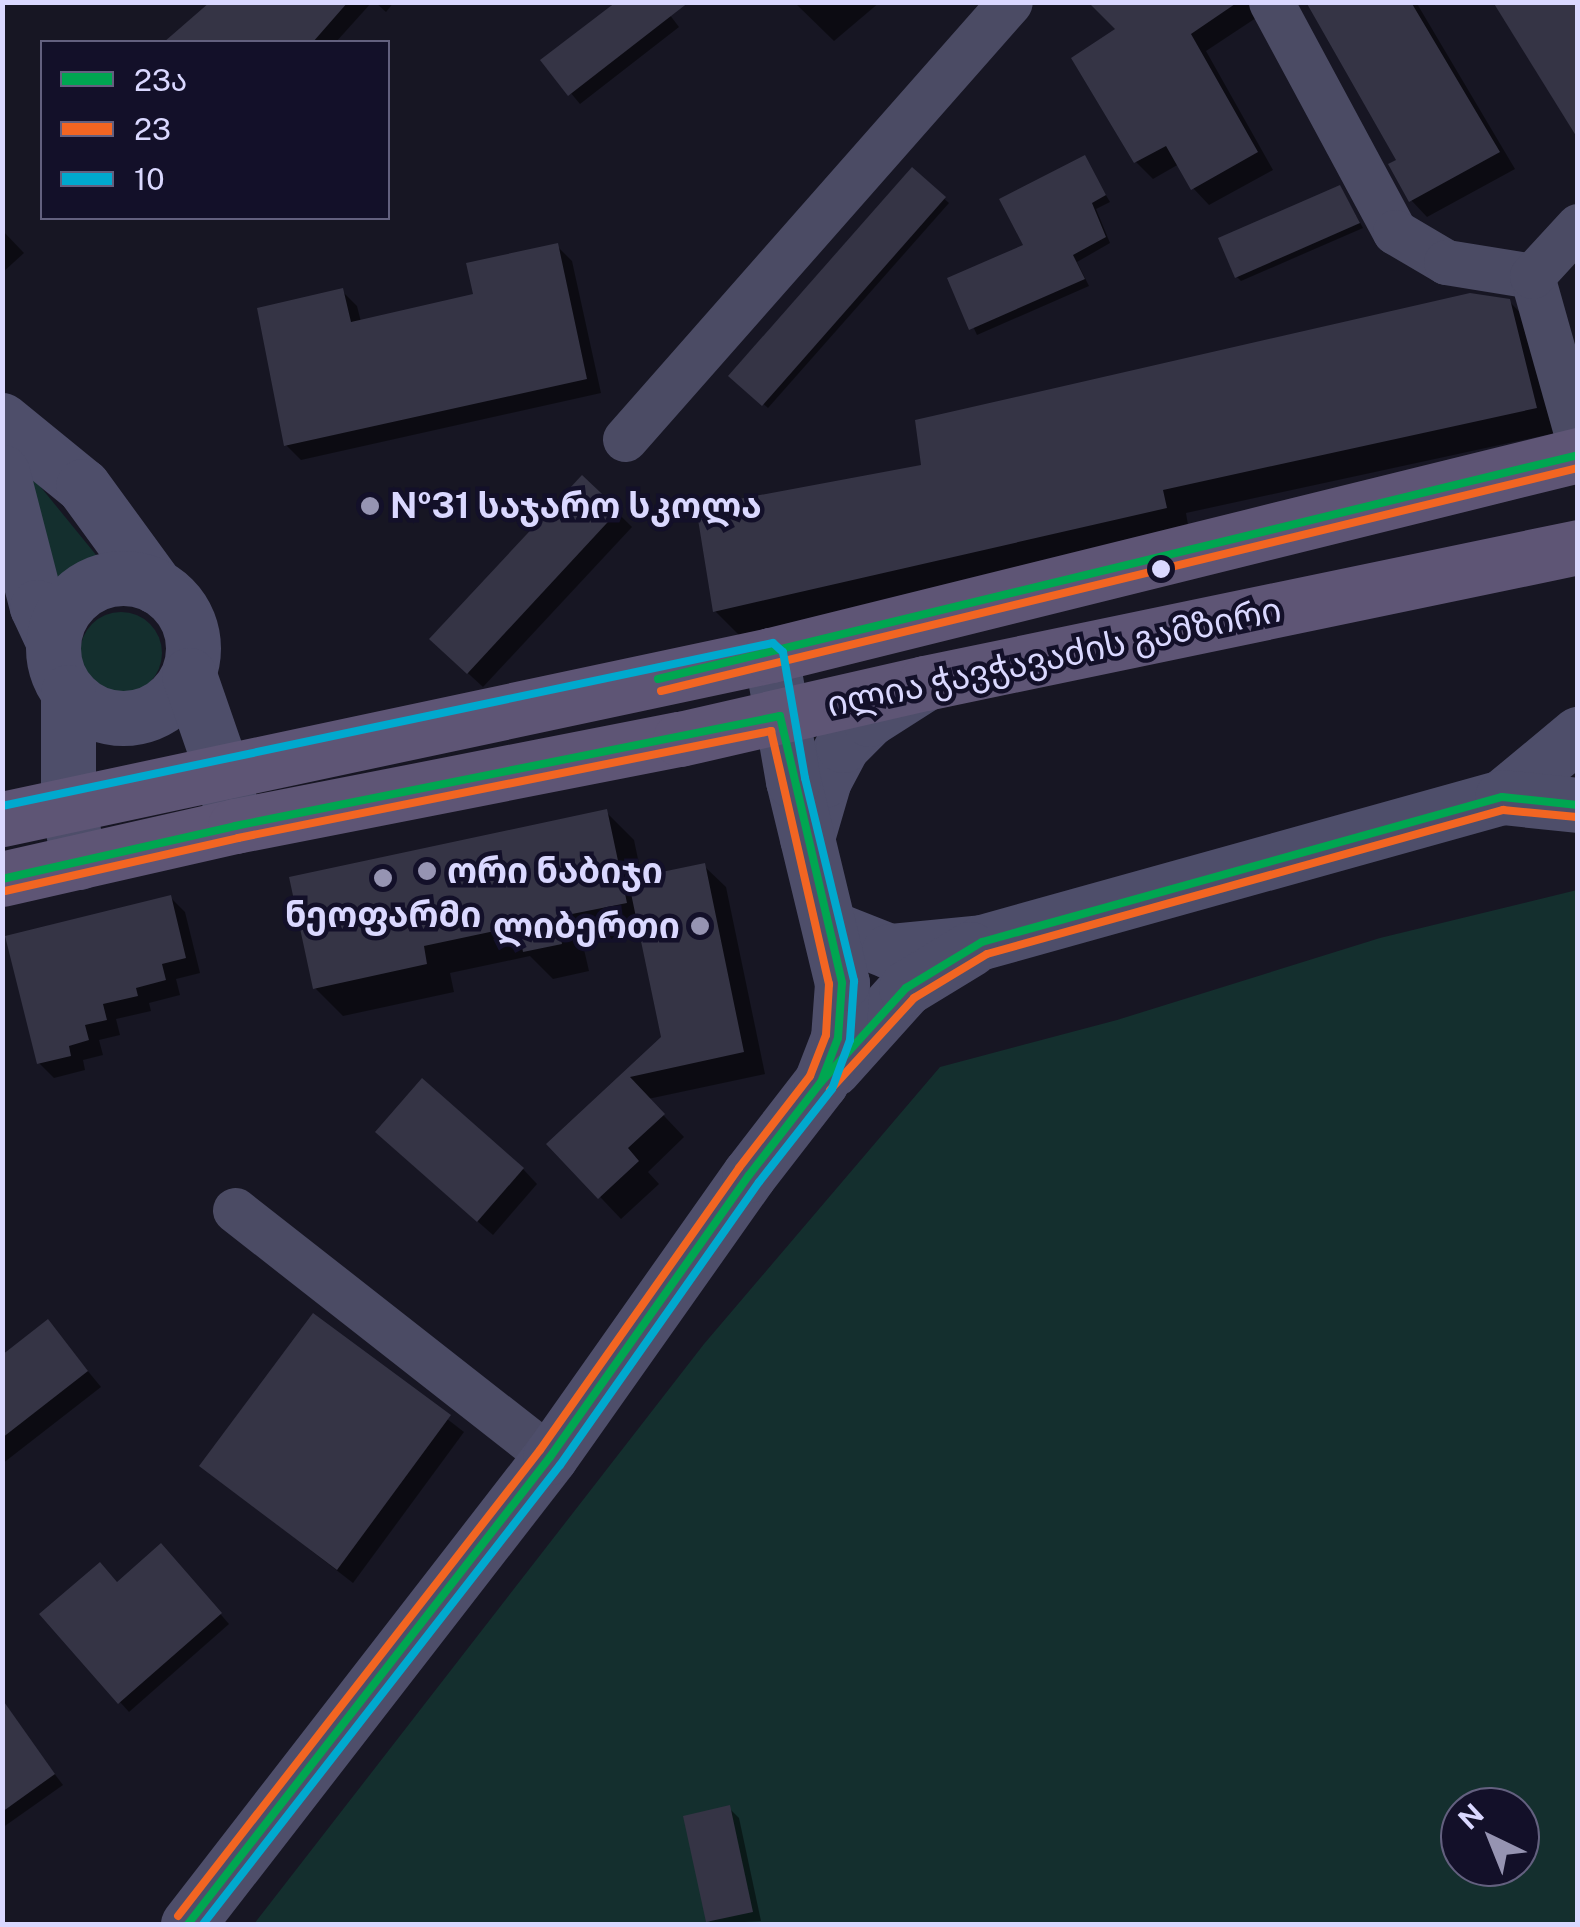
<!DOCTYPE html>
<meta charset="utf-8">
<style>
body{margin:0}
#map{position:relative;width:1580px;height:1927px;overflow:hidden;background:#171623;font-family:"Public Sans","Noto Sans Georgian",sans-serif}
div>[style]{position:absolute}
.green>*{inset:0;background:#142f2e}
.round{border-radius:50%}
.shadow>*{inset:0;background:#0007}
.building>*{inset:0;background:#353445}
.street>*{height:45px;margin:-22.5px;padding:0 22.5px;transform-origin:22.5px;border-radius:22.5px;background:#4b4b64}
.secondary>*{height:55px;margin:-27.5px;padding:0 27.5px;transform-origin:27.5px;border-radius:27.5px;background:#4e4e6a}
.secondary>.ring{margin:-27.5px;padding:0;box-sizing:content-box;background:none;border:55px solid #4e4e6a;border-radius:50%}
.primary>*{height:55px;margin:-27.5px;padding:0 27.5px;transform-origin:27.5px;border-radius:27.5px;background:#5e5575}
.bus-1>*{height:8px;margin:-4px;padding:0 4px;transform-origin:4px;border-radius:4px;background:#00a651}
.bus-2>*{height:8px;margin:-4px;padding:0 4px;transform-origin:4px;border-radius:4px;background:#f26522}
.bus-3>*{height:8px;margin:-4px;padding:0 4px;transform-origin:4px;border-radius:4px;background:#00a9ce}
.dots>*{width:28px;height:28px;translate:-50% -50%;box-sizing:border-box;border:5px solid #131029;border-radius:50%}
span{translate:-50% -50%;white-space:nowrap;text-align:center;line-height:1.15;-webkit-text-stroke:9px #131029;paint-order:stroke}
.poi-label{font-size:35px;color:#dad8ff;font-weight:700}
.left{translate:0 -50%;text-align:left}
.right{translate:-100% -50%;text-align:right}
.street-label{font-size:35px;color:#dad8ff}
.frame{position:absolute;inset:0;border:5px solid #dad8ff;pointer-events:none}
.legend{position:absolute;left:40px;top:40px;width:350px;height:180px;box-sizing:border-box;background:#131029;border:2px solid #63607f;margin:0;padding:12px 18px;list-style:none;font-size:30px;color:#dad8ff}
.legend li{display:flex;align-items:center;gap:20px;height:50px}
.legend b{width:50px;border:2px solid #63607f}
.north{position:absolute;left:1440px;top:1787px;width:100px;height:100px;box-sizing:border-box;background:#131029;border:2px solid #63607f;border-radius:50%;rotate:317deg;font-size:28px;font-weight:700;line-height:40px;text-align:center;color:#dad8ff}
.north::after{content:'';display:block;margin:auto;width:35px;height:45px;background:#9694b2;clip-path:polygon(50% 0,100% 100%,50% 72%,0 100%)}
</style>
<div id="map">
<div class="green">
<i style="clip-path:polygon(26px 469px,101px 561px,69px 572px,59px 584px)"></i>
<i class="round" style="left:80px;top:612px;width:82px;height:82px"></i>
<i style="clip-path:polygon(evenodd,1577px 890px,1577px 1924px,254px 1924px,704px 1344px,940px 1067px,1117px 1020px,1380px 938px,1577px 890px,1460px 1807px,1520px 1807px,1520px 1867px,1460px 1867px,1460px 1807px)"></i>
</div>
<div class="shadow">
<i style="clip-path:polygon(223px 2px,372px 2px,336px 42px,168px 42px,204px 11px)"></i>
<i style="clip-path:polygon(375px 2px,394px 2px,386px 12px)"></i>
<i style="clip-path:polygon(611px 2px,660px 2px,679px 27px,580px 104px,544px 61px,612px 9px)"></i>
<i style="clip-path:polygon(794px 2px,880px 2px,834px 41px)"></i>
<i style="clip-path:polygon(1091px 2px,1270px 2px,1262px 14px,1206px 51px,1273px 170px,1209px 205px,1193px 188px,1179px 164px,1153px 179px,1136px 162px,1119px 30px)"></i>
<i style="clip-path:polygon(1309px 2px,1416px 2px,1515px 169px,1427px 217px,1411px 200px,1400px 161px)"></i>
<i style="clip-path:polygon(1084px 158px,1110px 202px,1096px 209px,1110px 243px,1077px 262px,1089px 286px,977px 335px,951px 279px,1027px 246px)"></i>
<i style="clip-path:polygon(912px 171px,949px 203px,768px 408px,732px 376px)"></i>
<i style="clip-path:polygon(1343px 192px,1363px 228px,1241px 281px,1237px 277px)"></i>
<i style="clip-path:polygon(2px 230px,24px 253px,2px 273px)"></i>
<i style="clip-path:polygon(557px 246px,572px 261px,601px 393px,301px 460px,286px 445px,342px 291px,357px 306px,361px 322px,476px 296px)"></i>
<i style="clip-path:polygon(1509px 301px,1533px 326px,1560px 432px,1186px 513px,1189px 531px,739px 635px,715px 611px,924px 467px)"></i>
<i style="clip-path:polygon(582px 478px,632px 527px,483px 687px,447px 654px)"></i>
<i style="clip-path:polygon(606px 812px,634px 840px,642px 878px,704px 866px,726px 887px,765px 1074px,648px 1099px,684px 1137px,648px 1172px,659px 1184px,621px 1219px,550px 1144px,664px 1038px,642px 932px,583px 945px,589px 971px,553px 979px,530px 956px,450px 973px,454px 992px,343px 1016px,315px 988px)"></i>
<i style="clip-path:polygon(170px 897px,185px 912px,200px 973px,176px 979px,180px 995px,149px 1003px,151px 1011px,116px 1019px,120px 1035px,99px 1040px,103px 1055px,83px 1060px,85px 1070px,54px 1078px,39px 1063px)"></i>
<i style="clip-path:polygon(393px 1147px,523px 1169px,537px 1184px,493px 1235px)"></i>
<i style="clip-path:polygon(314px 1316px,464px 1432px,353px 1583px,202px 1466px)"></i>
<i style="clip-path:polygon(48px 1323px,101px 1387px,2px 1464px,2px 1358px)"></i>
<i style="clip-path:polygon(170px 1556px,229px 1624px,129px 1712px,120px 1702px,118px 1585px)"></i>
<i style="clip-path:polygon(2px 1705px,63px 1785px,2px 1828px)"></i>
<i style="clip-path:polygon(729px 1808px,739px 1818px,761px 1921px,712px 1924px,708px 1920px)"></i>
</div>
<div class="building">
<i style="clip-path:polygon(210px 2px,348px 2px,313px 42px,164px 42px)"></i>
<i style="clip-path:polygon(616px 2px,689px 2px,568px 96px,540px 60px)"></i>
<i style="clip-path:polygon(1088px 2px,1238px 2px,1191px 34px,1258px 152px,1191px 190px,1166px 146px,1134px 163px,1071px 58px,1115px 29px)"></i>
<i style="clip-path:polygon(1306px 2px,1411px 2px,1500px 152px,1409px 202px,1388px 164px,1396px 160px)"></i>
<i style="clip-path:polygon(1493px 2px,1578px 2px,1578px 139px)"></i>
<i style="clip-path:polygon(1085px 155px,1106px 195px,1092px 203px,1106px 237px,1073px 255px,1085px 279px,969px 330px,947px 278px,1023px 245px,999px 199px)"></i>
<i style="clip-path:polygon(912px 167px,946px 197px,762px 406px,728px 376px)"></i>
<i style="clip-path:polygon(1340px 185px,1360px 223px,1235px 278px,1218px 238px)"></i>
<i style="clip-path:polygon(558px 243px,587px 379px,284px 446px,257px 308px,343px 288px,351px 322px,473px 294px,466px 263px)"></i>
<i style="clip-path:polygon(1470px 293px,1510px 299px,1537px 408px,1163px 490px,1167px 508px,713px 612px,696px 507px,921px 465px,915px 420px)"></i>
<i style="clip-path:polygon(582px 475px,619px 510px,467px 674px,429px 639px)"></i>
<i style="clip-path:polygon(607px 809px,627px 903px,557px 917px,562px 944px,523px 952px,518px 926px,424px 946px,427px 964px,313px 989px,289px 877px)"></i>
<i style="clip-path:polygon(705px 863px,744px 1052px,630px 1077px,665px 1114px,628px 1148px,639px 1161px,598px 1199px,546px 1144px,661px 1037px,628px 879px)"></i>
<i style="clip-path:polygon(171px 895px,186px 958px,162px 964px,166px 980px,136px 988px,138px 996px,103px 1004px,107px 1020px,85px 1025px,89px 1040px,69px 1046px,71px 1056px,37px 1064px,5px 936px)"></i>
<i style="clip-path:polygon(422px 1078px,524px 1168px,477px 1222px,375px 1132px)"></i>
<i style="clip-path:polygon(313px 1313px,451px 1415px,337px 1570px,199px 1466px)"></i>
<i style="clip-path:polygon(48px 1319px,88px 1371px,2px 1438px,2px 1355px)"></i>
<i style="clip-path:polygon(161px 1543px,222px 1613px,118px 1704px,39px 1614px,100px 1562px,117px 1582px)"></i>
<i style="clip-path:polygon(2px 1699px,55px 1774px,2px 1812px)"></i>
<i style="clip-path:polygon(730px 1805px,753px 1912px,706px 1922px,683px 1816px)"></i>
</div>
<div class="street">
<i style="left:1271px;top:2px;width:261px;rotate:61.7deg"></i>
<i style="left:1395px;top:232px;width:59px;rotate:30.5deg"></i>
<i style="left:1446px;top:262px;width:87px;rotate:9.2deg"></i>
<i style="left:1532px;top:276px;width:170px;rotate:74.3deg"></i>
<i style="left:1532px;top:276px;width:68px;rotate:-47.4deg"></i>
<i style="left:625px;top:439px;width:582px;rotate:-48.62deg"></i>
<i style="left:235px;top:1210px;width:400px;rotate:38.1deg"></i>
</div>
<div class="secondary">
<i style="left:2px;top:420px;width:104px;rotate:39.2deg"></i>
<i style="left:83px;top:486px;width:124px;rotate:53.9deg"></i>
<i style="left:2px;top:472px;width:139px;rotate:75.5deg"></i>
<i style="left:37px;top:607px;width:38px;rotate:65deg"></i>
<i class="ring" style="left:53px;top:578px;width:85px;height:85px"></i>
<i style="left:189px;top:675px;width:104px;rotate:70.9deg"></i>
<i style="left:223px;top:773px;width:46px;rotate:77.5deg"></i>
<i style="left:68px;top:692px;width:113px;rotate:90deg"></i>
<i style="left:68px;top:805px;width:58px;rotate:79.1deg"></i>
<i style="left:1502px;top:797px;width:99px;rotate:-39.7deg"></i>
<i style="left:807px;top:838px;width:60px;rotate:-73.7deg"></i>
<i style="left:824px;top:780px;width:40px;rotate:-62deg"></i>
<i style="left:843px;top:745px;width:37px;rotate:-45deg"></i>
<i style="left:869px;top:719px;width:65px;rotate:-32.5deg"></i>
<i style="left:831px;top:928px;width:62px;rotate:21.6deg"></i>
<i style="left:889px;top:951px;width:93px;rotate:-5.5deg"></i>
<i style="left:982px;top:942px;width:540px;rotate:-15.58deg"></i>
<i style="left:1502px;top:797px;width:76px;rotate:6deg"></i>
<i style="left:833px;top:1069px;width:109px;rotate:-48deg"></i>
<i style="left:906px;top:988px;width:75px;rotate:-31.4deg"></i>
<i style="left:188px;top:1924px;width:591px;rotate:-52.22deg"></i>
<i style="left:550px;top:1457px;width:345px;rotate:-54.8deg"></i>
<i style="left:749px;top:1175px;width:118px;rotate:-52.3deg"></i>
<i style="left:821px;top:1082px;width:47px;rotate:-68.9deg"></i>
<i style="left:838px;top:1038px;width:55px;rotate:-85.8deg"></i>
<i style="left:842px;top:983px;width:208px;rotate:-103.6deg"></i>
<i style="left:793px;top:781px;width:128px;rotate:-99.9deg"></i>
</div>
<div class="primary">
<i style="left:2px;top:819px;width:786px;rotate:-12.04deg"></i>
<i style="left:771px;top:655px;width:831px;rotate:-13.92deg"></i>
<i style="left:2px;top:879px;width:239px;rotate:-12.8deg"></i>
<i style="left:235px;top:826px;width:453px;rotate:-11.1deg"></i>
<i style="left:680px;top:739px;width:251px;rotate:-12.9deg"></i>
<i style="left:925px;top:683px;width:667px;rotate:-11.76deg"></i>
</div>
<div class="bus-1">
<i style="left:658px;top:679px;width:947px;rotate:-13.68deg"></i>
<i style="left:2px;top:879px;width:239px;rotate:-12.8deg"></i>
<i style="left:235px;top:826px;width:556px;rotate:-11.41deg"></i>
<i style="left:780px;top:716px;width:274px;rotate:76.9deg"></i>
<i style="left:842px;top:983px;width:55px;rotate:94.2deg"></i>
<i style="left:838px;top:1038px;width:47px;rotate:111.1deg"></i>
<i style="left:821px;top:1082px;width:118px;rotate:127.7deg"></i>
<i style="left:749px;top:1175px;width:345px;rotate:125.2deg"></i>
<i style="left:550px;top:1457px;width:591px;rotate:127.78deg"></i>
<i style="left:821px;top:1082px;width:127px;rotate:-47.9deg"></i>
<i style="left:906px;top:988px;width:89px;rotate:-31.2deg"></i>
<i style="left:982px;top:942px;width:540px;rotate:-15.58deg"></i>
<i style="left:1502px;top:797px;width:76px;rotate:6deg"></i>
</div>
<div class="bus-2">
<i style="left:661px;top:691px;width:944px;rotate:-13.67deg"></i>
<i style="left:5px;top:891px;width:239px;rotate:-12.8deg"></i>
<i style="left:238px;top:838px;width:544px;rotate:-11.35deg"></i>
<i style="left:771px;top:731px;width:260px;rotate:77.1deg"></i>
<i style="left:829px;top:984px;width:51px;rotate:93.4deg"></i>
<i style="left:826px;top:1035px;width:44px;rotate:111.3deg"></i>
<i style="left:810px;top:1076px;width:116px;rotate:127.7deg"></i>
<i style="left:739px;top:1168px;width:345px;rotate:125.2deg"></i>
<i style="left:540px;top:1450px;width:590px;rotate:127.84deg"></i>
<i style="left:830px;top:1090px;width:125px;rotate:-47.6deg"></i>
<i style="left:914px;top:998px;width:85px;rotate:-31.1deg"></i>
<i style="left:987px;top:954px;width:536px;rotate:-15.59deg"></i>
<i style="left:1503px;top:810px;width:74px;rotate:5.4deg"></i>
</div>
<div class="bus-3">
<i style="left:2px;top:806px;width:788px;rotate:-11.94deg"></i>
<i style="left:773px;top:643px;width:13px;rotate:42deg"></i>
<i style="left:783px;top:652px;width:128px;rotate:80.1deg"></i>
<i style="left:805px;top:778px;width:209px;rotate:76.4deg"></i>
<i style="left:854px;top:981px;width:59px;rotate:93.9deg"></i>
<i style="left:850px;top:1040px;width:52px;rotate:110.2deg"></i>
<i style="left:832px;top:1089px;width:118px;rotate:128.1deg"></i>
<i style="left:759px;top:1182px;width:346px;rotate:125.1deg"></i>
<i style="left:560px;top:1465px;width:581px;rotate:127.87deg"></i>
</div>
<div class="dots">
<i style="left:370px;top:506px;background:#9694b2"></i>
<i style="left:1161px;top:569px;background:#dad8ff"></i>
<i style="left:427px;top:871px;background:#9694b2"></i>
<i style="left:383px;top:878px;background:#9694b2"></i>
<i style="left:700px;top:926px;background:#9694b2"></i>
</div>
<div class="poi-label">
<span class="left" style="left:390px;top:506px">№31 საჯარო სკოლა</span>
<span class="left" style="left:447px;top:871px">ორი ნაბიჯი</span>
<span style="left:383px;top:915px">ნეოფარმი</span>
<span class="right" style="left:680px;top:926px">ლიბერთი</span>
</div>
<div class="street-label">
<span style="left:1054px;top:657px;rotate:-12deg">ილია ჭავჭავაძის გამზირი</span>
</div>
<div class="frame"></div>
<ul class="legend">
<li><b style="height:12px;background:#00a651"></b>23ა</li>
<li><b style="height:12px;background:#f26522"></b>23</li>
<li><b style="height:12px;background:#00a9ce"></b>10</li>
</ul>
<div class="north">N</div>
</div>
